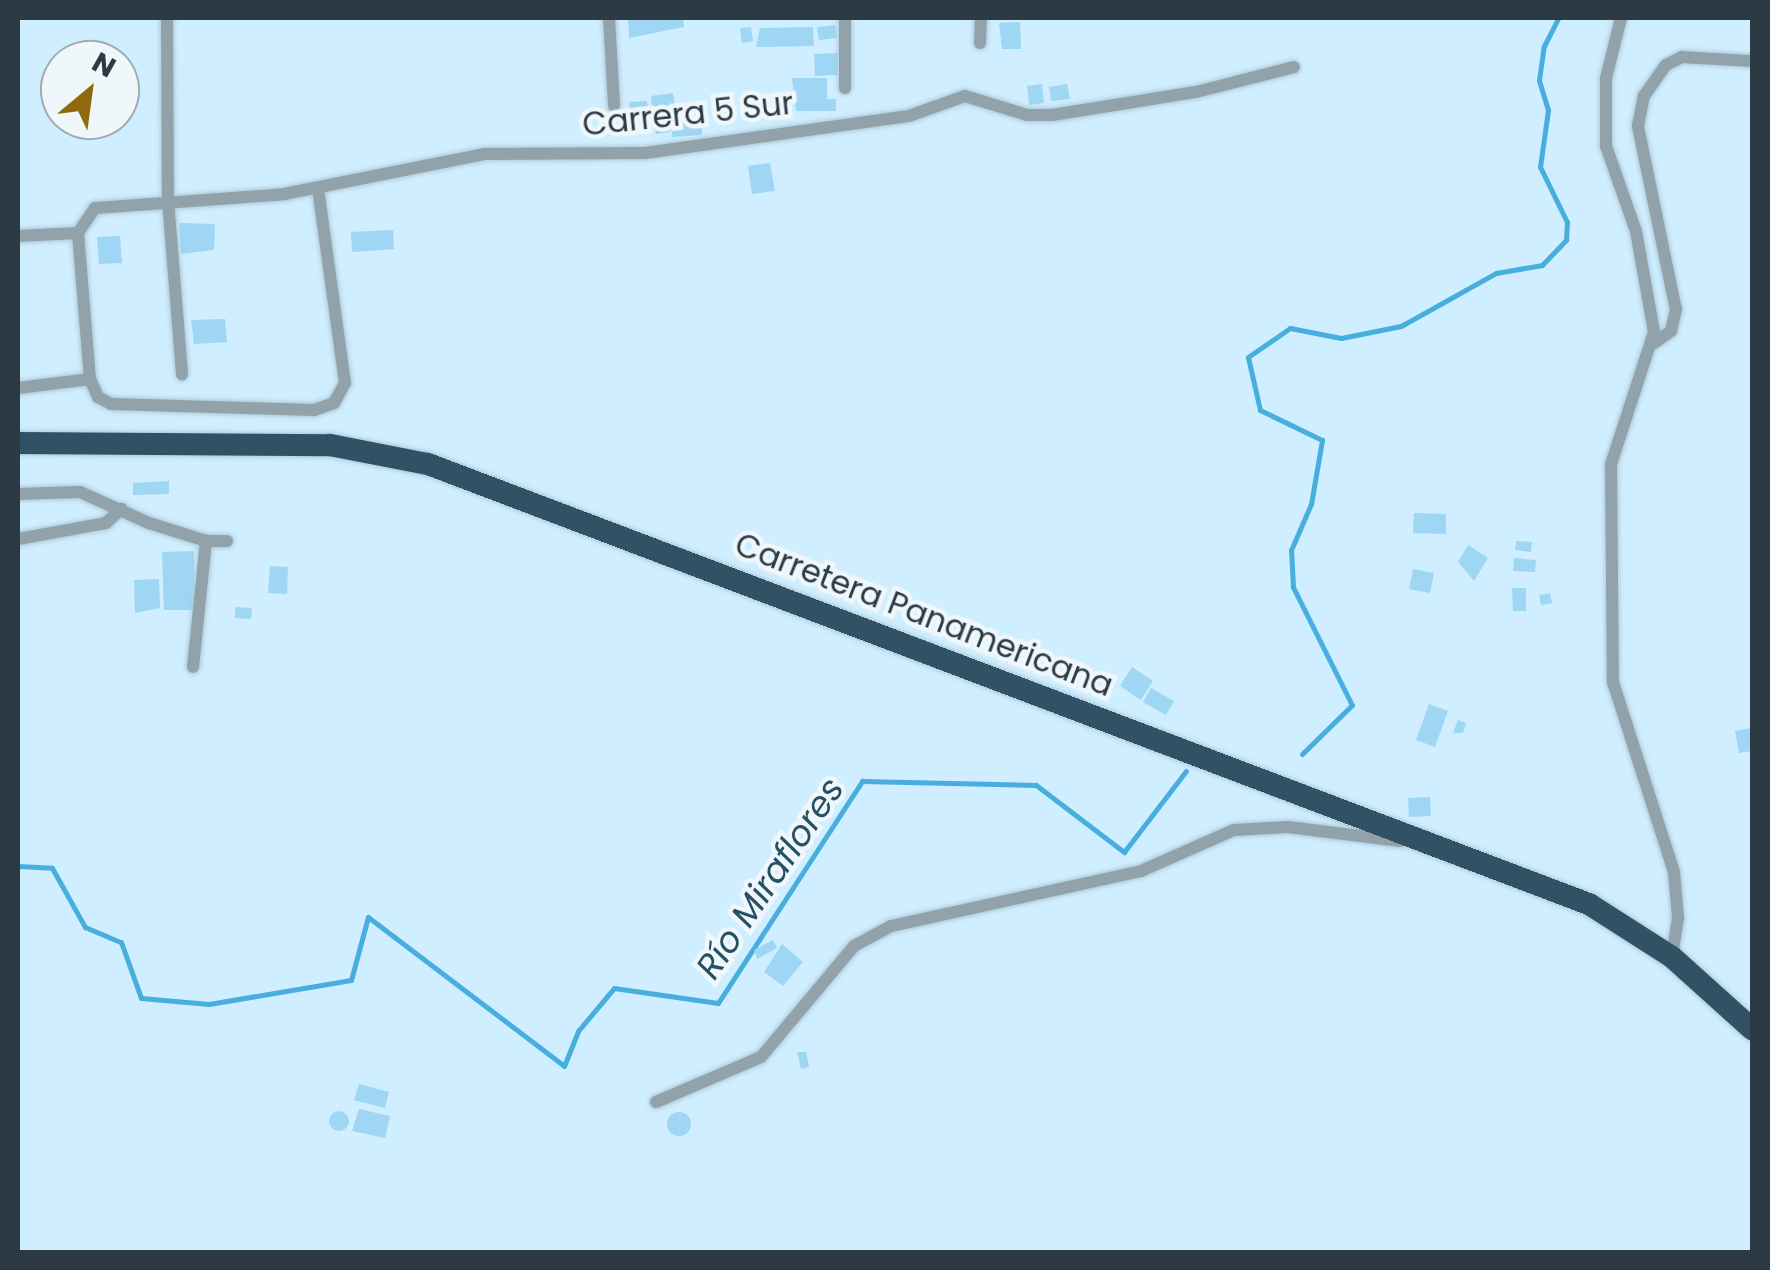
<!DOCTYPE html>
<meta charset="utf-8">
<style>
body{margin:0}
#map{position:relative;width:1770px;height:1270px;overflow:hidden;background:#cfeeff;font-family:Poppins,sans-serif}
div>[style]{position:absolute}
.stream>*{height:5px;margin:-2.5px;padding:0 2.5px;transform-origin:2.5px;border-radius:2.5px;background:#48aedd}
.building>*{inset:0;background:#9fd6f3}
.round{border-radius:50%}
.roads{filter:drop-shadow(0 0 2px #aecad9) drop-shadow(0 0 2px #aecad9)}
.street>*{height:12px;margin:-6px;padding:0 6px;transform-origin:6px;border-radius:6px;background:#92a2ab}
.highway>*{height:22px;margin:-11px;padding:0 11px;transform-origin:11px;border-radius:11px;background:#305264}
span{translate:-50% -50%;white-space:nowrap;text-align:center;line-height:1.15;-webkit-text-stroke:9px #eff7fb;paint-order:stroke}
.street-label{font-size:32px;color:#2b3a43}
.water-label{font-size:35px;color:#265065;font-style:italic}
.frame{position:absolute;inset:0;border:20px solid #2b3a43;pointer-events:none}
.north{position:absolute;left:40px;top:40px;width:100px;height:100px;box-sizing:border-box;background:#eff7fb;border:2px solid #a1abb1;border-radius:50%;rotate:29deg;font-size:28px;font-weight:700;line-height:40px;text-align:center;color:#2b3a43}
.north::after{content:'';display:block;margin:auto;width:35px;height:45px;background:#8f690e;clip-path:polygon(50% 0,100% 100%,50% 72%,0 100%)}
</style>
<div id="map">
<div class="stream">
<i style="left:1302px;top:754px;width:70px;rotate:-44.4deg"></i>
<i style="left:1352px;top:705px;width:132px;rotate:-116.6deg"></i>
<i style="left:1293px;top:587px;width:37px;rotate:-93deg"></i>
<i style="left:1291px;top:550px;width:50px;rotate:-66.5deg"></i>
<i style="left:1311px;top:504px;width:65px;rotate:-80.2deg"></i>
<i style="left:1322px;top:440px;width:69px;rotate:-154.2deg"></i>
<i style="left:1260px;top:410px;width:54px;rotate:-102.8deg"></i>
<i style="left:1248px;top:357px;width:51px;rotate:-34.6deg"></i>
<i style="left:1290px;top:328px;width:52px;rotate:11.1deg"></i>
<i style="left:1341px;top:338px;width:61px;rotate:-11.3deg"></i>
<i style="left:1401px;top:326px;width:109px;rotate:-29.2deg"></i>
<i style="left:1496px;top:273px;width:47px;rotate:-9.9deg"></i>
<i style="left:1542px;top:265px;width:35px;rotate:-46deg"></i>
<i style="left:1566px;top:240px;width:18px;rotate:-87deg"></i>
<i style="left:1567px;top:222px;width:61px;rotate:-116.1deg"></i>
<i style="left:1540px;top:167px;width:58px;rotate:-82deg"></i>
<i style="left:1548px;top:110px;width:31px;rotate:-107deg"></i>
<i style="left:1539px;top:80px;width:34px;rotate:-82deg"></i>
<i style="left:1544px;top:46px;width:31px;rotate:-63deg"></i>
<i style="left:18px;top:866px;width:34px;rotate:3deg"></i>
<i style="left:52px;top:868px;width:68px;rotate:60.8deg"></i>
<i style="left:85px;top:927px;width:39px;rotate:23deg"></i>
<i style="left:121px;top:942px;width:59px;rotate:70.3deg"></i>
<i style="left:141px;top:998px;width:68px;rotate:5deg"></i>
<i style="left:209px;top:1004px;width:144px;rotate:-9.6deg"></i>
<i style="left:351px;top:980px;width:65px;rotate:-74.9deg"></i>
<i style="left:368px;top:917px;width:246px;rotate:37.2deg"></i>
<i style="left:564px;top:1066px;width:38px;rotate:-68deg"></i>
<i style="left:578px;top:1031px;width:56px;rotate:-50.1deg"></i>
<i style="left:614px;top:988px;width:105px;rotate:8.2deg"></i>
<i style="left:718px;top:1003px;width:265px;rotate:-57deg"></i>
<i style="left:862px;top:781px;width:174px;rotate:1.3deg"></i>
<i style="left:1036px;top:785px;width:111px;rotate:37.3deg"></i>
<i style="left:1124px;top:852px;width:102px;rotate:-52.6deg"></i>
</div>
<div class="building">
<i style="clip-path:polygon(628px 18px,683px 18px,684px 27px,629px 38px)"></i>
<i style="clip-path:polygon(1020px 22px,1021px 49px,1002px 49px,999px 23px)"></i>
<i style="clip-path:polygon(835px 25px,837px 38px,819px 40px,817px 27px)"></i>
<i style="clip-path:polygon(751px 27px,753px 41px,742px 43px,740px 28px)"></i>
<i style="clip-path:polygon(813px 27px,814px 46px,756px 47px,760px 28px)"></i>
<i style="clip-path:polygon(838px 53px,838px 75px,815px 76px,814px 54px)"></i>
<i style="clip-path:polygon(792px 78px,827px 78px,827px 99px,836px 99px,836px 111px,796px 111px)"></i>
<i style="clip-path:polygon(1042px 84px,1044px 103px,1029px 105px,1027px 86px)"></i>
<i style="clip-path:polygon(1067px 84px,1070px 99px,1051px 101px,1049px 87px)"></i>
<i style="clip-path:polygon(673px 93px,676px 115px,653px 118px,651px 96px)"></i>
<i style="clip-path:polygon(647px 101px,649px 124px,631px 125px,629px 102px)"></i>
<i style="clip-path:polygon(701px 117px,702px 135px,672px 137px,671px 119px)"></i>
<i style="clip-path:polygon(668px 121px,670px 132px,656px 134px,654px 122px)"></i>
<i style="clip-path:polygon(770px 163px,775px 191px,752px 194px,748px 166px)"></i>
<i style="clip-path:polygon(179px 223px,215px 224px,214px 250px,181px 254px)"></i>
<i style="clip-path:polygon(393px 230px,394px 249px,352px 252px,351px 232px)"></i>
<i style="clip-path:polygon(120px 236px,122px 263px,99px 264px,97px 237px)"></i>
<i style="clip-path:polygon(225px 319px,227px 342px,194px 344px,191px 320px)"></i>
<i style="clip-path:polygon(169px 481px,169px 494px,133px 495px,133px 483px)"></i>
<i style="clip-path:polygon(1414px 513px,1446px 514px,1446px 534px,1413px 533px)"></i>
<i style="clip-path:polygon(1516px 541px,1532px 542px,1531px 552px,1515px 550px)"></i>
<i style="clip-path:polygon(1468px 545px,1488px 558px,1474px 581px,1458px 562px)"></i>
<i style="clip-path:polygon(194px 551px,195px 610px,164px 610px,162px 552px)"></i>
<i style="clip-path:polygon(1514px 558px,1536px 560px,1535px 572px,1513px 571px)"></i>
<i style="clip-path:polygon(270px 566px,288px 567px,287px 594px,268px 593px)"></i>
<i style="clip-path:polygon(1413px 569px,1434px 573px,1430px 593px,1409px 589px)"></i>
<i style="clip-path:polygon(159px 579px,160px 608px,135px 613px,134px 580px)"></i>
<i style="clip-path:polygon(1512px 588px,1526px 588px,1526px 611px,1513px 611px)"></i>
<i style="clip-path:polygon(1550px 593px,1552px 603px,1541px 605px,1539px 595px)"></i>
<i style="clip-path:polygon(235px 607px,252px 608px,251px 619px,235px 618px)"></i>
<i style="clip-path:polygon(1132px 667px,1153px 681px,1141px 700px,1120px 686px)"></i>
<i style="clip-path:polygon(1151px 688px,1174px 701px,1166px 715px,1143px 702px)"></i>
<i style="clip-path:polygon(1429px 704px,1448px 711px,1435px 747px,1416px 740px)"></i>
<i style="clip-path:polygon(1458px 720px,1466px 723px,1463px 733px,1453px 733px)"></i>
<i style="clip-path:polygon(1752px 728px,1752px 751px,1739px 753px,1735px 731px)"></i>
<i style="clip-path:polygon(1430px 797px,1431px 816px,1409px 817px,1408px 798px)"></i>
<i style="clip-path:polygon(773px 940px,777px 948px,757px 959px,754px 950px)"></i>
<i style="clip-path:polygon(782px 944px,803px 962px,783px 986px,764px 972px)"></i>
<i style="clip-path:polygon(797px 1052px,806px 1052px,809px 1067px,801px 1069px)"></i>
<i style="clip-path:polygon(359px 1084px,389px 1092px,385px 1108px,354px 1100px)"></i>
<i style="clip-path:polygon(359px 1109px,390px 1116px,385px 1138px,352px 1131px)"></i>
<i class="round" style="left:329px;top:1111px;width:20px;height:20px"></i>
<i class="round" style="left:667px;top:1112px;width:24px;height:24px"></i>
</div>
<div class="roads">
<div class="street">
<i style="left:167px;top:18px;width:182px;rotate:89.7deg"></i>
<i style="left:168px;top:200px;width:175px;rotate:85.4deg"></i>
<i style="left:609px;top:18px;width:88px;rotate:86.7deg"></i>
<i style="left:1621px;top:18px;width:62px;rotate:104deg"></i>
<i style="left:1606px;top:78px;width:68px;rotate:90deg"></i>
<i style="left:1606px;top:146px;width:90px;rotate:70.6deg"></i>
<i style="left:1636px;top:231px;width:103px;rotate:79.9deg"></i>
<i style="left:1654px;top:332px;width:139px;rotate:108deg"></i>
<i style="left:1611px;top:464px;width:218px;rotate:89.5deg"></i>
<i style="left:1613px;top:682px;width:200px;rotate:72.2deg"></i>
<i style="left:1674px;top:872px;width:46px;rotate:85deg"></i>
<i style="left:1678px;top:918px;width:39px;rotate:99deg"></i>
<i style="left:980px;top:43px;width:25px;rotate:-88deg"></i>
<i style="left:845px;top:88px;width:70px;rotate:-90deg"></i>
<i style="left:18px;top:236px;width:60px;rotate:-2.9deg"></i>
<i style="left:1654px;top:343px;width:21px;rotate:-35deg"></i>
<i style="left:1671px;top:331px;width:22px;rotate:-77deg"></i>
<i style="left:1676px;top:310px;width:188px;rotate:-101.7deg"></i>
<i style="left:1638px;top:126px;width:31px;rotate:-79deg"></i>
<i style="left:1644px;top:96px;width:38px;rotate:-55deg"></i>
<i style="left:1666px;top:65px;width:18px;rotate:-27deg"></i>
<i style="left:1682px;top:57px;width:70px;rotate:3.3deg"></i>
<i style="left:90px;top:379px;width:20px;rotate:66deg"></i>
<i style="left:98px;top:397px;width:15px;rotate:28deg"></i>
<i style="left:111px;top:404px;width:203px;rotate:1.7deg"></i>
<i style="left:314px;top:410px;width:21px;rotate:-19deg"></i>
<i style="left:334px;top:403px;width:23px;rotate:-61deg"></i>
<i style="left:345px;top:383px;width:196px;rotate:-97.9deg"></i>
<i style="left:18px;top:388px;width:73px;rotate:-7.1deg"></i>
<i style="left:90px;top:379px;width:146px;rotate:-94.7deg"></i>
<i style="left:78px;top:233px;width:30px;rotate:-56deg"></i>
<i style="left:95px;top:208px;width:190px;rotate:-4.2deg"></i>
<i style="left:284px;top:194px;width:204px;rotate:-11.3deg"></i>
<i style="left:484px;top:154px;width:161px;rotate:-0.4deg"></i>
<i style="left:645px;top:153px;width:267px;rotate:-8deg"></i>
<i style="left:909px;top:116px;width:59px;rotate:-19.7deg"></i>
<i style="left:965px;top:96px;width:65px;rotate:17deg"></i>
<i style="left:1027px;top:115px;width:25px"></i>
<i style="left:1052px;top:115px;width:146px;rotate:-9.1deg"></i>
<i style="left:1196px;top:92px;width:101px;rotate:-14.3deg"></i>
<i style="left:18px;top:494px;width:62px;rotate:-1.8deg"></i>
<i style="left:80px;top:492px;width:76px;rotate:24.2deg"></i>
<i style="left:149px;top:523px;width:60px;rotate:17.5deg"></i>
<i style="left:206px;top:541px;width:21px"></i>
<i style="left:18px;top:539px;width:89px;rotate:-10.3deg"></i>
<i style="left:106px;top:523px;width:21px;rotate:-43deg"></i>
<i style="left:193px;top:667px;width:127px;rotate:-84.1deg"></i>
<i style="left:656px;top:1102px;width:114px;rotate:-23.2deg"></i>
<i style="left:761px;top:1057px;width:145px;rotate:-50deg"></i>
<i style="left:854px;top:946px;width:42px;rotate:-28.4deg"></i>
<i style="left:891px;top:926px;width:256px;rotate:-12.4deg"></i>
<i style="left:1141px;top:871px;width:102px;rotate:-23.8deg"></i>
<i style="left:1234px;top:830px;width:54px;rotate:-3.2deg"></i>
<i style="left:1288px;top:827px;width:113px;rotate:7.1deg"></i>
</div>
<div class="highway">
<i style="left:18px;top:443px;width:312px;rotate:0.4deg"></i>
<i style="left:330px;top:445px;width:100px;rotate:11deg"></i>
<i style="left:428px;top:464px;width:1242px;rotate:20.76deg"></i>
<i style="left:1589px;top:904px;width:98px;rotate:32.6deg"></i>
<i style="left:1672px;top:957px;width:108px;rotate:42deg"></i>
</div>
</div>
<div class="street-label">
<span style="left:688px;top:114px;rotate:-6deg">Carrera 5 Sur</span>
<span style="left:924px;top:615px;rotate:21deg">Carretera Panamericana</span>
</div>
<div class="water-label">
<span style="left:770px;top:878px;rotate:-56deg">Río Miraflores</span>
</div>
<div class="frame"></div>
<div class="north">N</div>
</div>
